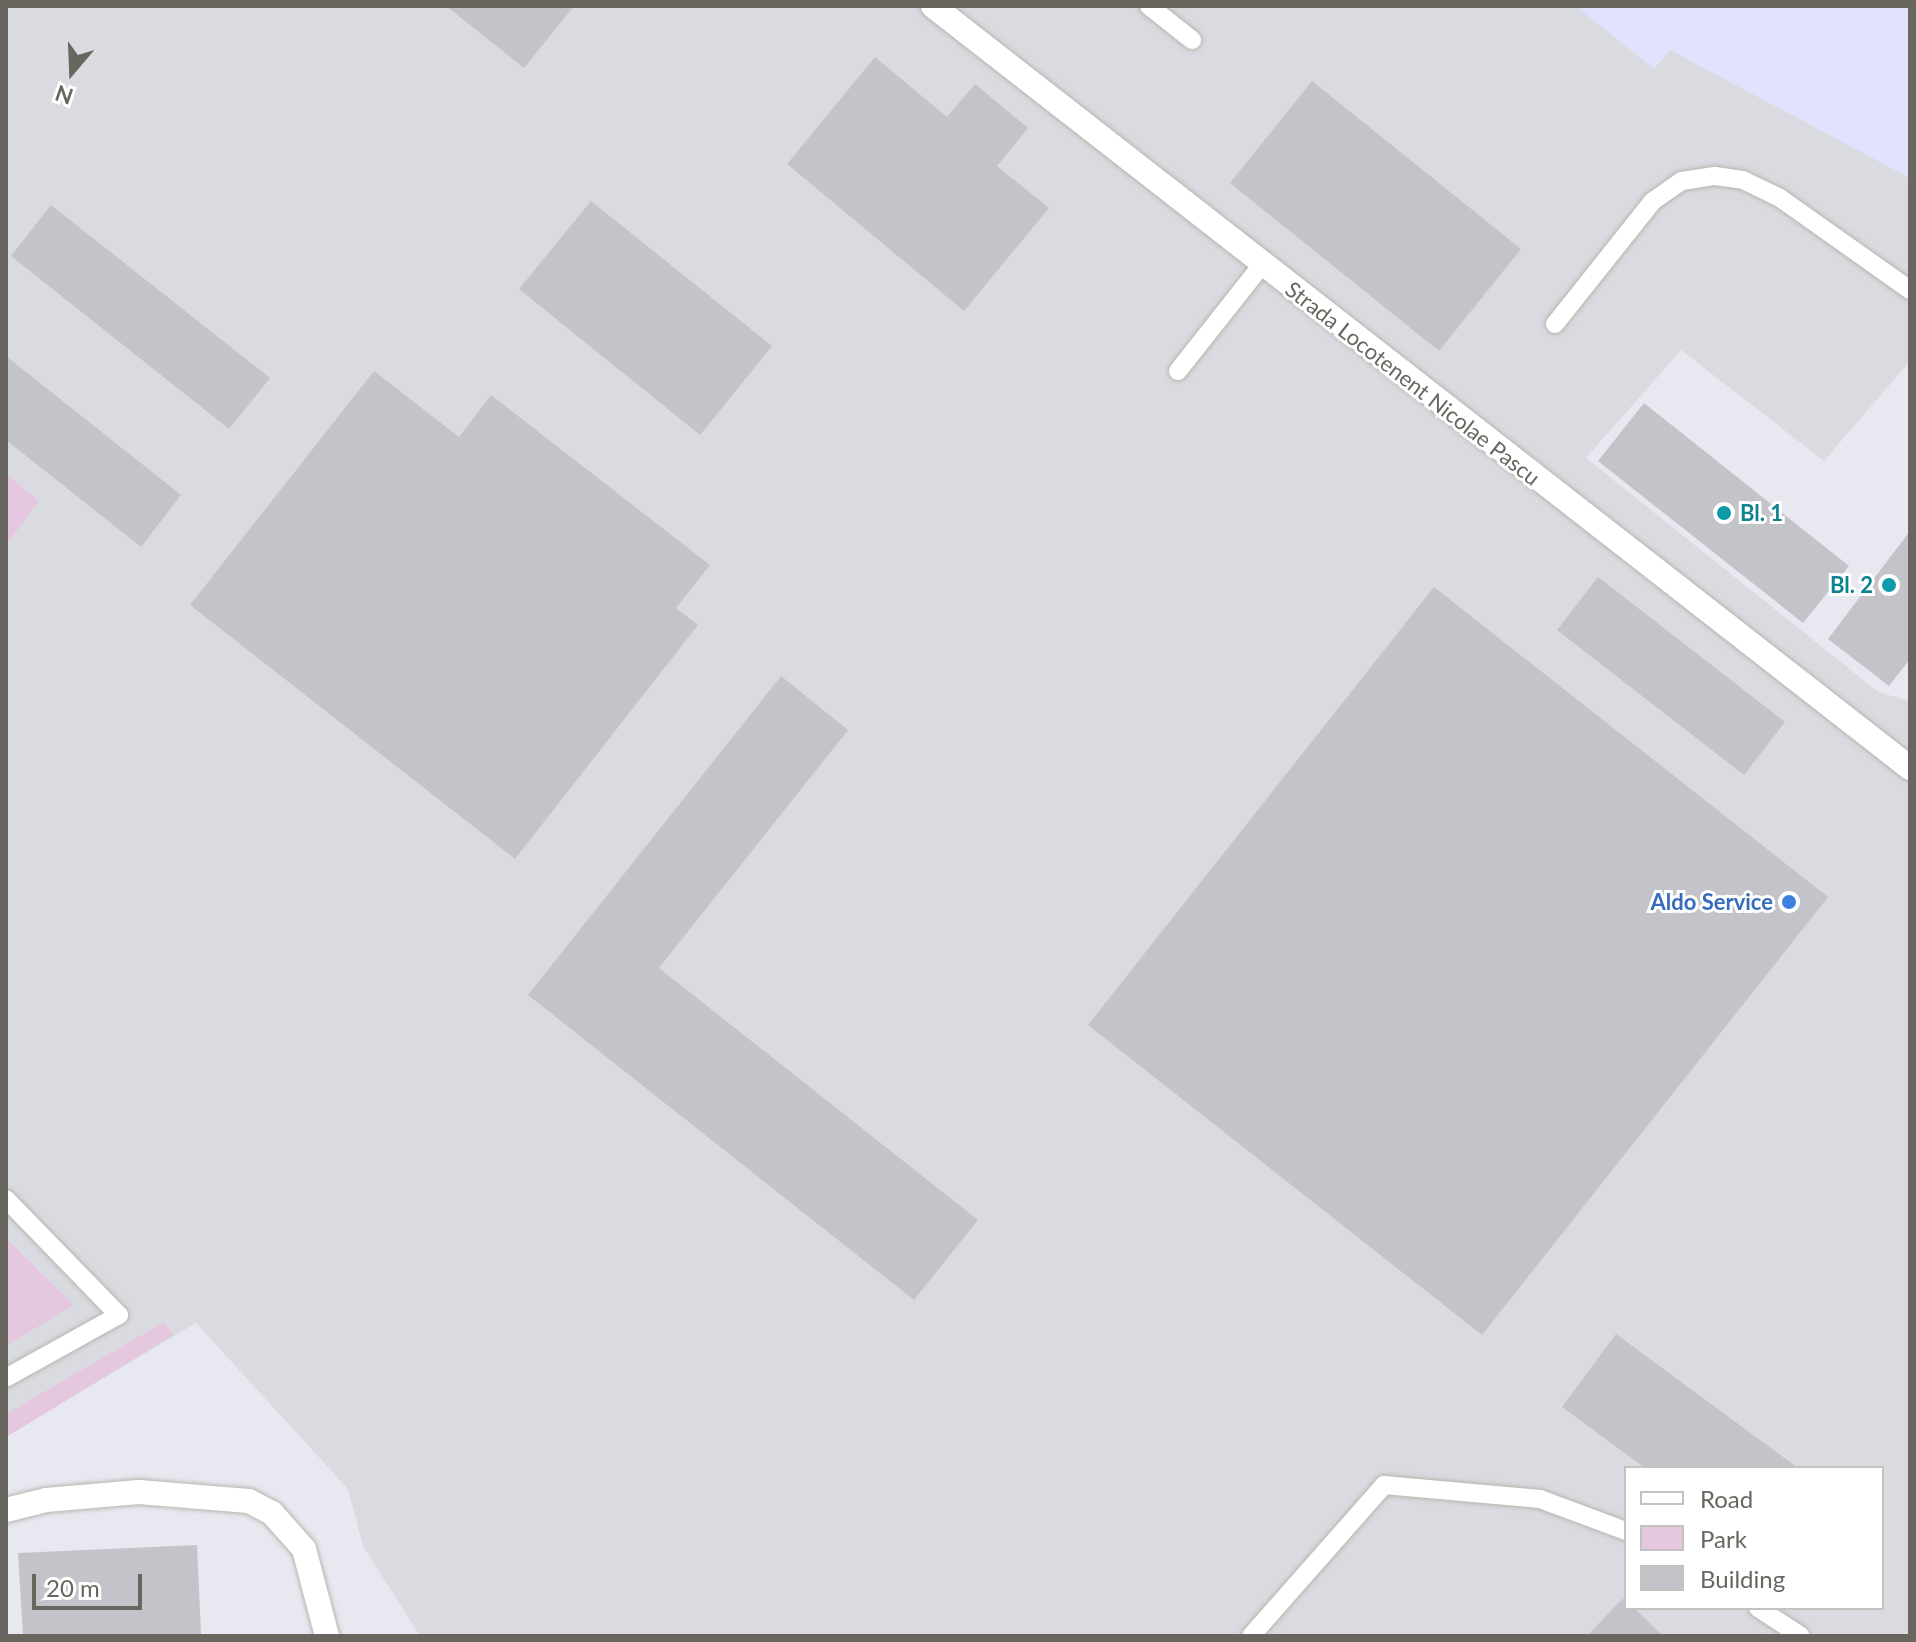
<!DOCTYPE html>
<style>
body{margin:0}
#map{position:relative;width:1916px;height:1642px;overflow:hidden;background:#e8e8f1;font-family:Lato,sans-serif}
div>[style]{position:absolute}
.commercial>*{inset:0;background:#e1e2fd}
.industrial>*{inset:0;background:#dadbe0}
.green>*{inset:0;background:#e6c7e0}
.building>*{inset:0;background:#c3c4c9}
.roads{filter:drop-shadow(0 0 2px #b7b6b0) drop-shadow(0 0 2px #b7b6b0)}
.service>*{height:18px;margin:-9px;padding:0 9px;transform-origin:9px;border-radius:9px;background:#fff}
.minor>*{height:24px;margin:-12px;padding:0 12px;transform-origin:12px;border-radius:12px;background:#fff}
.dots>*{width:22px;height:22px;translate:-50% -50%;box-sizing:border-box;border:4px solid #fff;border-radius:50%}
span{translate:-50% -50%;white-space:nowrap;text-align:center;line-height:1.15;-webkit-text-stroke:6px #fff;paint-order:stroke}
.street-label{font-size:22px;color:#68665f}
.culture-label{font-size:22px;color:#0d838f;font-weight:700}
.left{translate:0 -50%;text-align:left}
.right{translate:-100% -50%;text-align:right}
.shop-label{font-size:22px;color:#366cbe;font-weight:700}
.frame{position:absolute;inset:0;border:8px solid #68665f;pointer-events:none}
.legend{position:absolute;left:1624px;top:1466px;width:260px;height:144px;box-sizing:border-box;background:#fff;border:2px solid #c3c2bf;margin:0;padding:10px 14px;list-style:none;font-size:24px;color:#68665f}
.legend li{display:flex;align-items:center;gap:16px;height:40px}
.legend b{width:40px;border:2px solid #c3c2bf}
.north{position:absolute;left:32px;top:32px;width:80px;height:80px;-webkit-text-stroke:6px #fff;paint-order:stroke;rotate:199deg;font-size:22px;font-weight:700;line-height:32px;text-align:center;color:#68665f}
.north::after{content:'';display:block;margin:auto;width:28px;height:36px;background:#68665f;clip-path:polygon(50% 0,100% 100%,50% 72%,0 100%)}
.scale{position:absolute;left:32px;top:1574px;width:110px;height:36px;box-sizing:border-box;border:4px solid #68665f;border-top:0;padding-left:10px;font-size:24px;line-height:28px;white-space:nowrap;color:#68665f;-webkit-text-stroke:6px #fff;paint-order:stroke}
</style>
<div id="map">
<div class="commercial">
<i style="clip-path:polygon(1576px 6px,1910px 6px,1910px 178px,1670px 51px,1654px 69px)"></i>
</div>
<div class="industrial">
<i style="clip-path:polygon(evenodd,6px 6px,1576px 6px,1654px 69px,1670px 50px,1910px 178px,1910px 361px,1824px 461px,1681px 350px,1586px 458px,1878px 692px,1910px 701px,1910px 1636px,420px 1636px,363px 1546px,348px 1489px,196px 1323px,6px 1437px,6px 6px,1626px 1468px,1882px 1468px,1882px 1608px,1626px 1608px,1626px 1468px)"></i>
</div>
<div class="green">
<i style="clip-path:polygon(6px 474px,39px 501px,6px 545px)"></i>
<i style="clip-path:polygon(6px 1238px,74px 1305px,6px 1346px)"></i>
<i style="clip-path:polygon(164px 1322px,173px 1335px,6px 1437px,6px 1414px)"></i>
</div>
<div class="building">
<i style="clip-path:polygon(446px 6px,574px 6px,524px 68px)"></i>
<i style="clip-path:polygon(875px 57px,947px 117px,975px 84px,1028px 128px,997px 166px,1049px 208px,964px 311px,787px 164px)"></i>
<i style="clip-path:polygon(1312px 81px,1521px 249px,1439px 351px,1230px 183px)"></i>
<i style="clip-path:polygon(591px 201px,772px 346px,700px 435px,519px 289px)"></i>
<i style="clip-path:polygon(51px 205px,270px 378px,229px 429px,11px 256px)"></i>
<i style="clip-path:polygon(6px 356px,181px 495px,141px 547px,6px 440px)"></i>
<i style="clip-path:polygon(374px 371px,459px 437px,491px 395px,710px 565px,676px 608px,698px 625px,515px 859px,190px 605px)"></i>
<i style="clip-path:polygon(1644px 403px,1849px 566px,1803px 623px,1598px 461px)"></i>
<i style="clip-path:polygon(1910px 531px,1910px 659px,1889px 686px,1828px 639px)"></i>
<i style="clip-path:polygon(1598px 577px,1785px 722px,1744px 775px,1557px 630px)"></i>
<i style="clip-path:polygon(1434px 587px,1828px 897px,1482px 1335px,1088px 1025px)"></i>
<i style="clip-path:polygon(781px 676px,848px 730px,659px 968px,978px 1220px,914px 1300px,528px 995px)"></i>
<i style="clip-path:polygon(1616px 1334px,1798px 1468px,1645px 1468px,1562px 1407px)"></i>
<i style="clip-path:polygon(197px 1545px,201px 1634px,23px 1636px,18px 1553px)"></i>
<i style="clip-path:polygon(1623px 1598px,1626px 1608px,1634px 1608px,1663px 1636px,1587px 1636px)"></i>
</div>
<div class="roads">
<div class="service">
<i style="left:1149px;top:6px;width:55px;rotate:38.3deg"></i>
<i style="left:1555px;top:324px;width:157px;rotate:-51.5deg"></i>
<i style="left:1653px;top:201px;width:35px;rotate:-35deg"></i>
<i style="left:1682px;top:181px;width:33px;rotate:-9deg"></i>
<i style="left:1715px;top:176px;width:28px;rotate:8deg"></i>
<i style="left:1743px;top:180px;width:41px;rotate:25.9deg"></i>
<i style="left:1780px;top:198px;width:159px;rotate:35.3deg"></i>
<i style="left:1178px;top:371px;width:134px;rotate:-51.7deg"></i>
<i style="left:6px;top:1199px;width:162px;rotate:45.8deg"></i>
<i style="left:119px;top:1315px;width:129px;rotate:150.9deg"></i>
<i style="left:1758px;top:1608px;width:51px;rotate:33.1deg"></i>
<i style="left:1251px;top:1636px;width:201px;rotate:-48.6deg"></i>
<i style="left:1384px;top:1485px;width:157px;rotate:5.1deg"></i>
<i style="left:1540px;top:1499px;width:92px;rotate:20.4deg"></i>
</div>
<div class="minor">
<i style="left:933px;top:6px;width:1239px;rotate:37.95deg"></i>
<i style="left:6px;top:1510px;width:41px;rotate:-14deg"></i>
<i style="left:46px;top:1500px;width:93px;rotate:-4.9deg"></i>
<i style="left:139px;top:1492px;width:110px;rotate:4.7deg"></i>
<i style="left:249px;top:1501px;width:26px;rotate:28deg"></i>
<i style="left:272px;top:1513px;width:48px;rotate:48.4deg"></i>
<i style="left:304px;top:1549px;width:90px;rotate:75.2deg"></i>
</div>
</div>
<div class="dots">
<i style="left:1724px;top:513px;background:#0f9aa8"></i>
<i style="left:1889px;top:585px;background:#0f9aa8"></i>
<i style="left:1789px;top:902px;background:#3f7fe0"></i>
</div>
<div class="street-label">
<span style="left:1413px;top:383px;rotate:38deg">Strada Locotenent Nicolae Pascu</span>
</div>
<div class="culture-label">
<span class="left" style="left:1740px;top:513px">Bl. 1</span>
<span class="right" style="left:1873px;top:585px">Bl. 2</span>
</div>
<div class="shop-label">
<span class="right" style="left:1773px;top:902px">Aldo Service</span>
</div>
<div class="frame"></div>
<ul class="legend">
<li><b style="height:10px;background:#fff"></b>Road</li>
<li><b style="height:22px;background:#e6c7e0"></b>Park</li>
<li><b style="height:22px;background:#c3c4c9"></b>Building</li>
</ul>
<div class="north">N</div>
<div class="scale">20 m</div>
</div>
